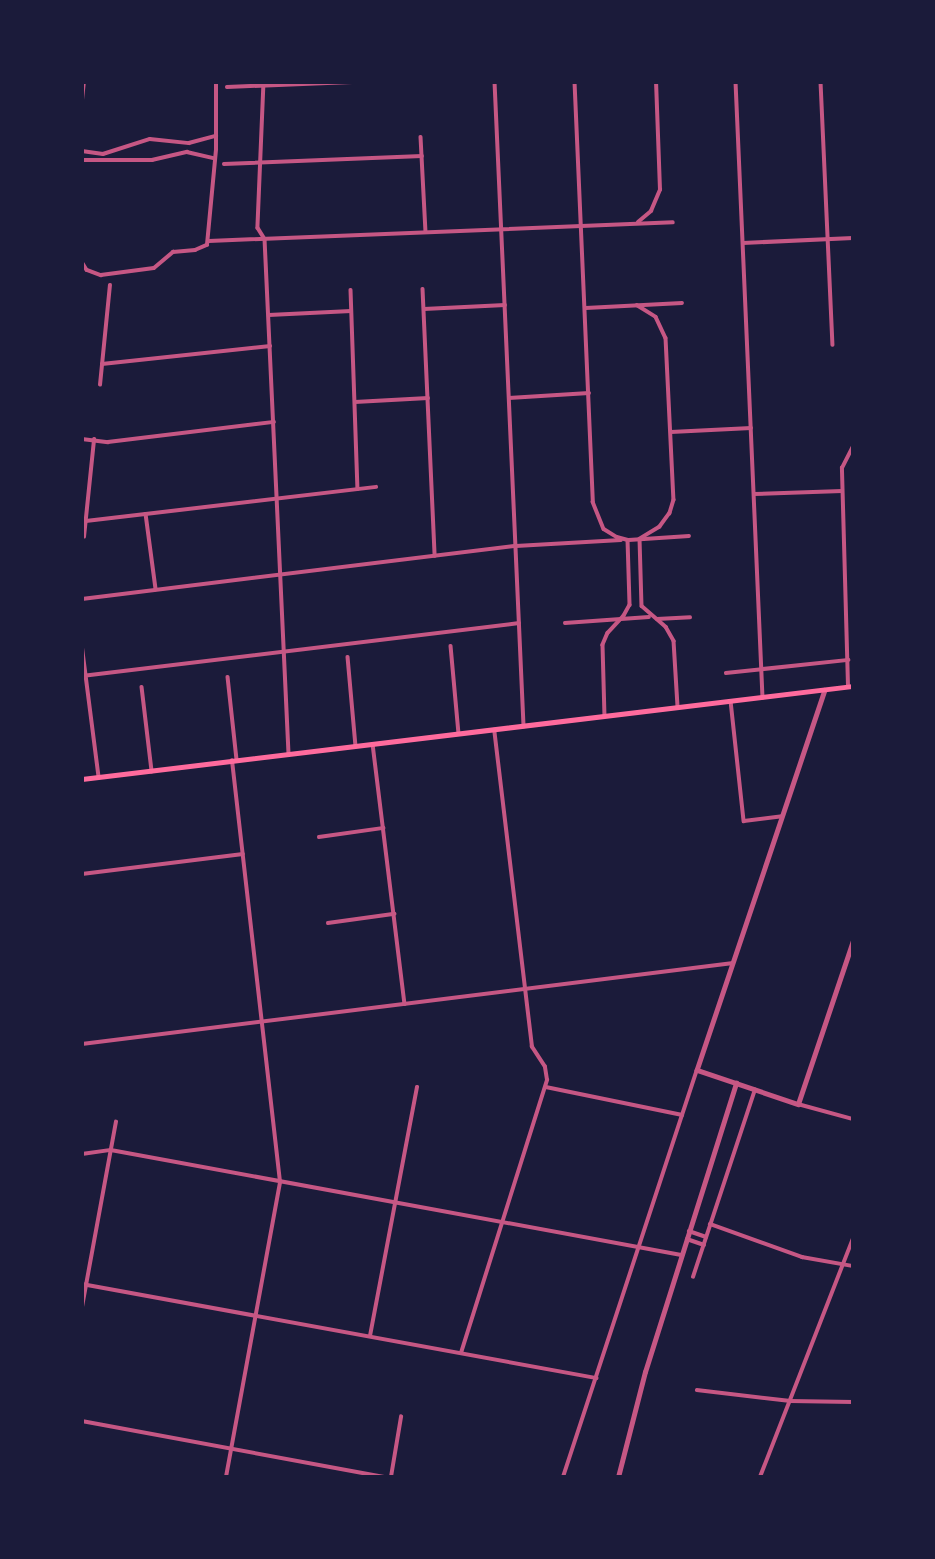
<!DOCTYPE html>
<style>
body{margin:0}
#map{position:relative;width:935px;height:1559px;overflow:hidden;background:#1b1b3a;font-family:"Asap Condensed",sans-serif}
div>[style]{position:absolute}
.minor>*{height:3.5px;margin:-1.75px;padding:0 1.75px;transform-origin:1.75px;border-radius:1.75px;background:#c65784}
.tertiary>*{height:4.5px;margin:-2.25px;padding:0 2.25px;transform-origin:2.25px;border-radius:2.25px;background:#c65784}
.secondary>*{height:4.5px;margin:-2.25px;padding:0 2.25px;transform-origin:2.25px;border-radius:2.25px;background:#ff6b9d}
span{translate:-50% -50%;white-space:nowrap;text-align:center;line-height:1.15;-webkit-text-stroke:7px #1b1b3a;paint-order:stroke}
.frame{position:absolute;inset:0;border:84px solid #1b1b3a;pointer-events:none}
</style>
<div id="map">
<div class="minor">
<i style="left:264px;top:82px;width:146px;rotate:92.4deg"></i>
<i style="left:258px;top:228px;width:13px;rotate:58deg"></i>
<i style="left:265px;top:239px;width:516px;rotate:87.33deg"></i>
<i style="left:495px;top:82px;width:645px;rotate:87.42deg"></i>
<i style="left:575px;top:82px;width:420px;rotate:87.5deg"></i>
<i style="left:593px;top:502px;width:29px;rotate:68deg"></i>
<i style="left:604px;top:529px;width:15px;rotate:32deg"></i>
<i style="left:617px;top:537px;width:11px;rotate:15deg"></i>
<i style="left:628px;top:540px;width:65px;rotate:88.2deg"></i>
<i style="left:630px;top:605px;width:13px;rotate:119deg"></i>
<i style="left:624px;top:616px;width:23px;rotate:133deg"></i>
<i style="left:608px;top:633px;width:13px;rotate:113deg"></i>
<i style="left:603px;top:645px;width:71px;rotate:88.4deg"></i>
<i style="left:736px;top:82px;width:616px;rotate:87.49deg"></i>
<i style="left:821px;top:82px;width:263px;rotate:87.4deg"></i>
<i style="left:227px;top:87px;width:125px;rotate:-2.3deg"></i>
<i style="left:82px;top:100px;width:18px;rotate:-84deg"></i>
<i style="left:421px;top:137px;width:95px;rotate:87deg"></i>
<i style="left:82px;top:151px;width:21px;rotate:8deg"></i>
<i style="left:103px;top:154px;width:49px;rotate:-17.7deg"></i>
<i style="left:150px;top:139px;width:39px;rotate:6deg"></i>
<i style="left:189px;top:143px;width:28px;rotate:-15deg"></i>
<i style="left:82px;top:160px;width:70px"></i>
<i style="left:152px;top:160px;width:36px;rotate:-13deg"></i>
<i style="left:187px;top:152px;width:28px;rotate:13deg"></i>
<i style="left:224px;top:164px;width:198px;rotate:-2.3deg"></i>
<i style="left:638px;top:222px;width:17px;rotate:-40deg"></i>
<i style="left:651px;top:211px;width:23px;rotate:-67deg"></i>
<i style="left:660px;top:190px;width:108px;rotate:-92.1deg"></i>
<i style="left:82px;top:226px;width:25px;rotate:90deg"></i>
<i style="left:209px;top:241px;width:464px;rotate:-2.3deg"></i>
<i style="left:743px;top:243px;width:110px;rotate:-2.6deg"></i>
<i style="left:82px;top:262px;width:9px;rotate:58deg"></i>
<i style="left:87px;top:270px;width:15px;rotate:20deg"></i>
<i style="left:101px;top:275px;width:53px;rotate:-7.5deg"></i>
<i style="left:154px;top:268px;width:25px;rotate:-40deg"></i>
<i style="left:173px;top:252px;width:22px;rotate:-5deg"></i>
<i style="left:195px;top:250px;width:13px;rotate:-23deg"></i>
<i style="left:207px;top:245px;width:96px;rotate:-84.6deg"></i>
<i style="left:216px;top:149px;width:67px;rotate:-90deg"></i>
<i style="left:423px;top:289px;width:267px;rotate:87.4deg"></i>
<i style="left:351px;top:290px;width:199px;rotate:88deg"></i>
<i style="left:637px;top:305px;width:22px;rotate:32deg"></i>
<i style="left:656px;top:317px;width:23px;rotate:65deg"></i>
<i style="left:666px;top:338px;width:162px;rotate:87.2deg"></i>
<i style="left:674px;top:500px;width:14px;rotate:107deg"></i>
<i style="left:670px;top:513px;width:17px;rotate:126deg"></i>
<i style="left:660px;top:527px;width:23px;rotate:149deg"></i>
<i style="left:640px;top:539px;width:67px;rotate:88.3deg"></i>
<i style="left:642px;top:606px;width:32px;rotate:41deg"></i>
<i style="left:666px;top:627px;width:16px;rotate:60deg"></i>
<i style="left:674px;top:641px;width:66px;rotate:86.5deg"></i>
<i style="left:586px;top:308px;width:96px;rotate:-3deg"></i>
<i style="left:424px;top:309px;width:81px;rotate:-2.8deg"></i>
<i style="left:269px;top:315px;width:82px;rotate:-2.8deg"></i>
<i style="left:102px;top:364px;width:169px;rotate:-6.1deg"></i>
<i style="left:100px;top:385px;width:100px;rotate:-84.3deg"></i>
<i style="left:509px;top:398px;width:80px;rotate:-3.6deg"></i>
<i style="left:355px;top:402px;width:73px;rotate:-3.1deg"></i>
<i style="left:671px;top:432px;width:80px;rotate:-2.9deg"></i>
<i style="left:82px;top:439px;width:26px;rotate:7deg"></i>
<i style="left:108px;top:442px;width:167px;rotate:-6.9deg"></i>
<i style="left:754px;top:494px;width:88px;rotate:-2deg"></i>
<i style="left:146px;top:514px;width:76px;rotate:82.4deg"></i>
<i style="left:86px;top:521px;width:292px;rotate:-6.7deg"></i>
<i style="left:84px;top:537px;width:98px;rotate:-84.1deg"></i>
<i style="left:629px;top:540px;width:60px;rotate:-3.8deg"></i>
<i style="left:82px;top:599px;width:437px;rotate:-7deg"></i>
<i style="left:516px;top:546px;width:105px;rotate:-3.3deg"></i>
<i style="left:657px;top:619px;width:33px;rotate:-3deg"></i>
<i style="left:565px;top:623px;width:84px;rotate:-4.1deg"></i>
<i style="left:82px;top:644px;width:134px;rotate:82.7deg"></i>
<i style="left:451px;top:646px;width:88px;rotate:84.8deg"></i>
<i style="left:348px;top:657px;width:89px;rotate:84.9deg"></i>
<i style="left:726px;top:673px;width:123px;rotate:-6.1deg"></i>
<i style="left:82px;top:676px;width:440px;rotate:-6.9deg"></i>
<i style="left:228px;top:677px;width:83px;rotate:83.8deg"></i>
<i style="left:848px;top:686px;width:218px;rotate:-91.6deg"></i>
<i style="left:842px;top:468px;width:25px;rotate:-63deg"></i>
<i style="left:142px;top:687px;width:85px;rotate:83.2deg"></i>
<i style="left:731px;top:701px;width:121px;rotate:83.8deg"></i>
<i style="left:744px;top:821px;width:38px;rotate:-7deg"></i>
<i style="left:373px;top:744px;width:262px;rotate:83deg"></i>
<i style="left:319px;top:837px;width:65px;rotate:-8deg"></i>
<i style="left:82px;top:874px;width:162px;rotate:-7.1deg"></i>
<i style="left:328px;top:923px;width:67px;rotate:-7.8deg"></i>
<i style="left:82px;top:1044px;width:656px;rotate:-7.09deg"></i>
<i style="left:546px;top:1087px;width:139px;rotate:11.6deg"></i>
<i style="left:798px;top:1104px;width:57px;rotate:15.3deg"></i>
<i style="left:82px;top:1154px;width:29px;rotate:-8deg"></i>
<i style="left:111px;top:1150px;width:581px;rotate:10.42deg"></i>
<i style="left:710px;top:1224px;width:98px;rotate:19.7deg"></i>
<i style="left:802px;top:1257px;width:52px;rotate:10deg"></i>
<i style="left:689px;top:1231px;width:18px;rotate:19deg"></i>
<i style="left:687px;top:1239px;width:18px;rotate:19deg"></i>
<i style="left:693px;top:1277px;width:197px;rotate:-71.7deg"></i>
<i style="left:82px;top:1284px;width:523px;rotate:10.36deg"></i>
<i style="left:82px;top:1307px;width:188px;rotate:-79.6deg"></i>
<i style="left:370px;top:1336px;width:253px;rotate:-79.3deg"></i>
<i style="left:461px;top:1353px;width:286px;rotate:-72.5deg"></i>
<i style="left:547px;top:1080px;width:13px;rotate:-99deg"></i>
<i style="left:545px;top:1067px;width:24px;rotate:-123deg"></i>
<i style="left:532px;top:1047px;width:319px;rotate:-96.8deg"></i>
<i style="left:697px;top:1390px;width:94px;rotate:6.7deg"></i>
<i style="left:790px;top:1401px;width:63px;rotate:0.9deg"></i>
<i style="left:82px;top:1421px;width:307px;rotate:10.5deg"></i>
<i style="left:226px;top:1477px;width:300px;rotate:-79.6deg"></i>
<i style="left:280px;top:1182px;width:424px;rotate:-96.5deg"></i>
<i style="left:391px;top:1477px;width:61px;rotate:-80.5deg"></i>
<i style="left:563px;top:1477px;width:428px;rotate:-71.8deg"></i>
<i style="left:760px;top:1477px;width:256px;rotate:-68.7deg"></i>
</div>
<div class="tertiary">
<i style="left:825px;top:690px;width:401px;rotate:108.6deg"></i>
<i style="left:697px;top:1070px;width:107px;rotate:18.6deg"></i>
<i style="left:798px;top:1104px;width:172px;rotate:-71.4deg"></i>
<i style="left:618px;top:1477px;width:108px;rotate:-75.6deg"></i>
<i style="left:645px;top:1372px;width:303px;rotate:-72.5deg"></i>
</div>
<div class="secondary">
<i style="left:82px;top:779px;width:777px;rotate:-6.88deg"></i>
</div>
<div class="frame"></div>
</div>
